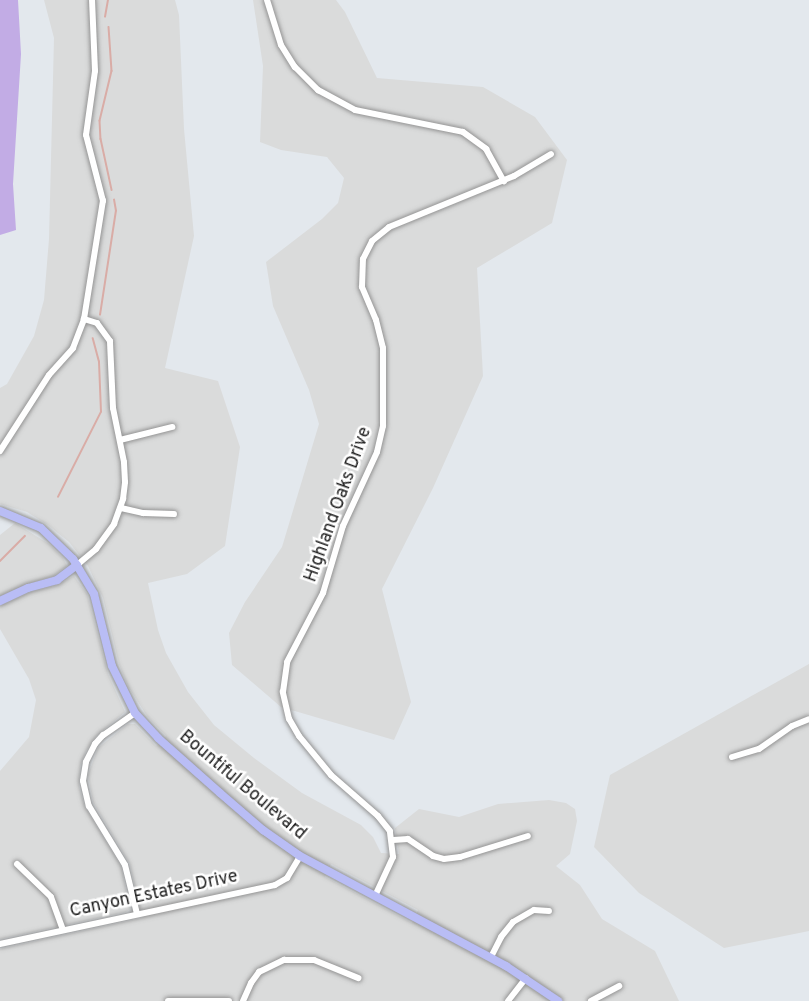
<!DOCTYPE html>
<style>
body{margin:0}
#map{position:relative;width:809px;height:1001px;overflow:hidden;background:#e3e8ed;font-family:Overpass,sans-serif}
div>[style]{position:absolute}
.residential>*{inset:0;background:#dadbdb}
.grass>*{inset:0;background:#c2ace5}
.stream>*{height:1.5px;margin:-0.75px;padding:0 0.75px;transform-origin:0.75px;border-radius:0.75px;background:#d9aca6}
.roads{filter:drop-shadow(0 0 2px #949494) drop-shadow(0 0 2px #949494)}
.street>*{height:6px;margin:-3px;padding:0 3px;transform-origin:3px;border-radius:3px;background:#fff}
.secondary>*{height:8px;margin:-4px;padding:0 4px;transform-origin:4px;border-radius:4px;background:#b9bdf5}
span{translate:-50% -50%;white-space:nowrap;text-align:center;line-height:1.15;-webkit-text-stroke:5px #fff;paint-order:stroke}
.street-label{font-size:18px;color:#1d1d1d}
</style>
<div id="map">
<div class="residential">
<i style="clip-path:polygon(evenodd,44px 0,175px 0,179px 15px,184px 129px,194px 236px,165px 368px,218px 381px,240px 447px,225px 546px,187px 574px,148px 583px,158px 630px,166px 653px,188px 692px,214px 725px,254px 758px,302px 793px,361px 825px,373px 837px,381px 853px,399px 854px,395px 828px,419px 809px,459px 817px,498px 804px,549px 800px,566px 803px,575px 809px,577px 821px,570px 854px,556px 866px,580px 885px,602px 919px,655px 951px,679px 1001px,0 1001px,0 949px,142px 918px,130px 864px,93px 802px,88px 775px,98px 748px,128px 724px,135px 724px,156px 746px,166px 736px,147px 716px,128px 686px,119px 664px,103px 598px,88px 566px,69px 542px,48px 525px,27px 512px,0 504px,0 388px,7px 384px,34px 336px,44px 300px,49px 239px,54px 38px,44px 0,331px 864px,418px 910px,412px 923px,325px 877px,331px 864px)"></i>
<i style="clip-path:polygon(253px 0,336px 0,345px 12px,377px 78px,483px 87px,535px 117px,567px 160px,552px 223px,477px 268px,483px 376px,433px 488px,382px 589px,411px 702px,394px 740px,281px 707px,232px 665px,229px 633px,245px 602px,282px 547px,319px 424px,309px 390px,273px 306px,266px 262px,322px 219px,338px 203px,344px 178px,327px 157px,281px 150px,260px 142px,263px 66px)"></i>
<i style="clip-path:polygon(15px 523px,49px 544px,63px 558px,67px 566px,53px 576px,30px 583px,0 596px,0 535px)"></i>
<i style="clip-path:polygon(74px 576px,87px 594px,108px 674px,125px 712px,96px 736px,86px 751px,80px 766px,79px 787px,85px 807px,121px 866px,130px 909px,126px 912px,0 939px,0 771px,29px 737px,36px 700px,29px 679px,0 629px,0 606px,31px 592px,55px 586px)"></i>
<i style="clip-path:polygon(809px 664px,809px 931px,724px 948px,639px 893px,594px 847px,610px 775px)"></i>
</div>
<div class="grass">
<i style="clip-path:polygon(0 0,18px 0,21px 54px,13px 184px,16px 230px,0 235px)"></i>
</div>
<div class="stream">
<i style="left:105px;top:17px;width:17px;rotate:-80deg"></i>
<i style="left:109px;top:27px;width:44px;rotate:86.1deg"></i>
<i style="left:112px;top:71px;width:51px;rotate:103.5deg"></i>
<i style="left:100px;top:121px;width:18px;rotate:87deg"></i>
<i style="left:101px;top:139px;width:52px;rotate:77.8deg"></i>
<i style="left:100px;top:315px;width:105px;rotate:-81.3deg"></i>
<i style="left:116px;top:211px;width:11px;rotate:-100deg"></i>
<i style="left:58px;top:497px;width:95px;rotate:-63.2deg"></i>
<i style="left:101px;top:412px;width:50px;rotate:-92.3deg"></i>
<i style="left:99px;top:362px;width:24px;rotate:-105deg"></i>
<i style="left:0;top:561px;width:35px;rotate:-45deg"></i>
</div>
<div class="roads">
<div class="street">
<i style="left:267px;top:0;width:47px;rotate:72.7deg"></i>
<i style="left:281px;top:45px;width:26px;rotate:58deg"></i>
<i style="left:295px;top:67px;width:33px;rotate:45deg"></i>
<i style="left:318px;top:90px;width:42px;rotate:28.4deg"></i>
<i style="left:355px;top:110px;width:110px;rotate:11.5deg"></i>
<i style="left:463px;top:132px;width:29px;rotate:36deg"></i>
<i style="left:486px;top:149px;width:37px;rotate:61deg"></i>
<i style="left:120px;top:440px;width:54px;rotate:-14deg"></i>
<i style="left:0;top:451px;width:90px;rotate:-57.2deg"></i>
<i style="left:49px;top:375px;width:36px;rotate:-48deg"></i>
<i style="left:73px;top:348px;width:31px;rotate:-69deg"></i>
<i style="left:84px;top:319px;width:120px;rotate:-80.9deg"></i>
<i style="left:103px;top:201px;width:68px;rotate:-104.4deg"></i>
<i style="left:86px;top:135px;width:65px;rotate:-82deg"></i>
<i style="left:95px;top:71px;width:71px;rotate:-92.4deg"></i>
<i style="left:121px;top:508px;width:23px;rotate:13deg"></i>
<i style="left:143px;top:513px;width:31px;rotate:2deg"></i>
<i style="left:77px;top:565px;width:25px;rotate:-40deg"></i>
<i style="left:96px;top:549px;width:31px;rotate:-54deg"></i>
<i style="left:114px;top:524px;width:27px;rotate:-70deg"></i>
<i style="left:123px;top:499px;width:17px;rotate:-83deg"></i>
<i style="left:125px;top:482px;width:20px;rotate:-93deg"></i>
<i style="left:124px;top:462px;width:55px;rotate:-101.5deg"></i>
<i style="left:113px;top:408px;width:67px;rotate:-92.6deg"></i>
<i style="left:110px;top:341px;width:22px;rotate:-126deg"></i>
<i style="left:97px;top:323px;width:14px;rotate:-163deg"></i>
<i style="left:135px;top:713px;width:39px;rotate:145deg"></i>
<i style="left:103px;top:735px;width:12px;rotate:132deg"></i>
<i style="left:95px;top:744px;width:20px;rotate:117deg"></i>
<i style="left:86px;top:762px;width:19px;rotate:99deg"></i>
<i style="left:83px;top:781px;width:26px;rotate:77deg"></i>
<i style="left:89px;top:806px;width:69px;rotate:58.6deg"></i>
<i style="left:125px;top:865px;width:50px;rotate:76.2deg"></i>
<i style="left:732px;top:757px;width:28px;rotate:-17deg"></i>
<i style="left:759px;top:749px;width:40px;rotate:-34.9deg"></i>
<i style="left:792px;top:726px;width:18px;rotate:-22deg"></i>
<i style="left:393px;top:840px;width:15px;rotate:-4deg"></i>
<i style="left:408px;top:839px;width:30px;rotate:34deg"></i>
<i style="left:433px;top:856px;width:11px;rotate:15deg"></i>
<i style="left:444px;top:859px;width:16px;rotate:-7deg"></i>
<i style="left:460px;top:857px;width:71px;rotate:-17.2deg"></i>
<i style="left:17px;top:864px;width:47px;rotate:44.1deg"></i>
<i style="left:51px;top:897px;width:35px;rotate:70deg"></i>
<i style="left:375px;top:896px;width:43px;rotate:-65.2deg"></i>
<i style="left:393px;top:857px;width:26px;rotate:-97deg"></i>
<i style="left:390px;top:831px;width:19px;rotate:-129deg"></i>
<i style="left:378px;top:816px;width:62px;rotate:-138.9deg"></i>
<i style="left:331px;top:775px;width:50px;rotate:-129.4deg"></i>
<i style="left:299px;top:736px;width:20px;rotate:-120deg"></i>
<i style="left:289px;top:719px;width:28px;rotate:-103deg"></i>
<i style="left:283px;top:692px;width:30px;rotate:-82deg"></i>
<i style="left:287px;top:662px;width:78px;rotate:-62.4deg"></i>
<i style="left:323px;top:593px;width:70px;rotate:-73.4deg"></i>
<i style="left:343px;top:526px;width:81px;rotate:-65.3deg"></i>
<i style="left:377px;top:452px;width:27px;rotate:-77deg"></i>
<i style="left:383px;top:426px;width:78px;rotate:-90deg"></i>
<i style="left:383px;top:348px;width:29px;rotate:-104deg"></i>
<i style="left:376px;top:320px;width:36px;rotate:-113deg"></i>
<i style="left:362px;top:287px;width:28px;rotate:-88deg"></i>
<i style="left:363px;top:259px;width:20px;rotate:-63deg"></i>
<i style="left:372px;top:241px;width:22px;rotate:-39deg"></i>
<i style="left:389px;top:227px;width:135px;rotate:-22.2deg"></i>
<i style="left:514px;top:176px;width:43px;rotate:-30.7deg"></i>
<i style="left:0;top:944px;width:281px;rotate:-12.1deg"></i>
<i style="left:275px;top:885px;width:14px;rotate:-30deg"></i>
<i style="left:287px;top:878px;width:26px;rotate:-59deg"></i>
<i style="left:491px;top:957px;width:22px;rotate:-63deg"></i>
<i style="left:501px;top:937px;width:19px;rotate:-51deg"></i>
<i style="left:513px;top:922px;width:24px;rotate:-30deg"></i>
<i style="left:534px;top:910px;width:15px;rotate:4deg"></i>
<i style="left:168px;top:1001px;width:61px"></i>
<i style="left:243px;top:1001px;width:20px;rotate:-66deg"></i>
<i style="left:251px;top:983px;width:14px;rotate:-54deg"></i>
<i style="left:259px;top:972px;width:28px;rotate:-26deg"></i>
<i style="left:284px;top:960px;width:30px"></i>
<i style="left:314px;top:960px;width:48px;rotate:22.2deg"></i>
<i style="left:508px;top:1001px;width:29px;rotate:-52deg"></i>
<i style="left:591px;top:1001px;width:32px;rotate:-28deg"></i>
</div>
<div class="secondary">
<i style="left:0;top:511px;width:44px;rotate:22.5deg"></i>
<i style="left:41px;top:528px;width:45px;rotate:44.1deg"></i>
<i style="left:73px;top:559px;width:41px;rotate:59deg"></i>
<i style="left:94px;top:594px;width:74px;rotate:76deg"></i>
<i style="left:112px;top:666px;width:52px;rotate:63.9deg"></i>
<i style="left:135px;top:713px;width:34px;rotate:47deg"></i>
<i style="left:158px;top:738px;width:83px;rotate:41.6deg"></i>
<i style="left:220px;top:793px;width:57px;rotate:40.7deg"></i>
<i style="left:263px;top:830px;width:45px;rotate:35.1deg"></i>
<i style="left:300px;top:856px;width:234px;rotate:28.1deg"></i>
<i style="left:506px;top:966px;width:63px;rotate:33.9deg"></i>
<i style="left:0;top:601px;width:31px;rotate:-25deg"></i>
<i style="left:28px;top:588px;width:30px;rotate:-15deg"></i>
<i style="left:57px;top:580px;width:25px;rotate:-37deg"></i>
</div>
</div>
<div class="street-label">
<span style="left:339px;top:505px;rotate:-70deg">Highland Oaks Drive</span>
<span style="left:242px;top:786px;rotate:40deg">Bountiful Boulevard</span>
<span style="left:154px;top:895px;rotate:-12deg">Canyon Estates Drive</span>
</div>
</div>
